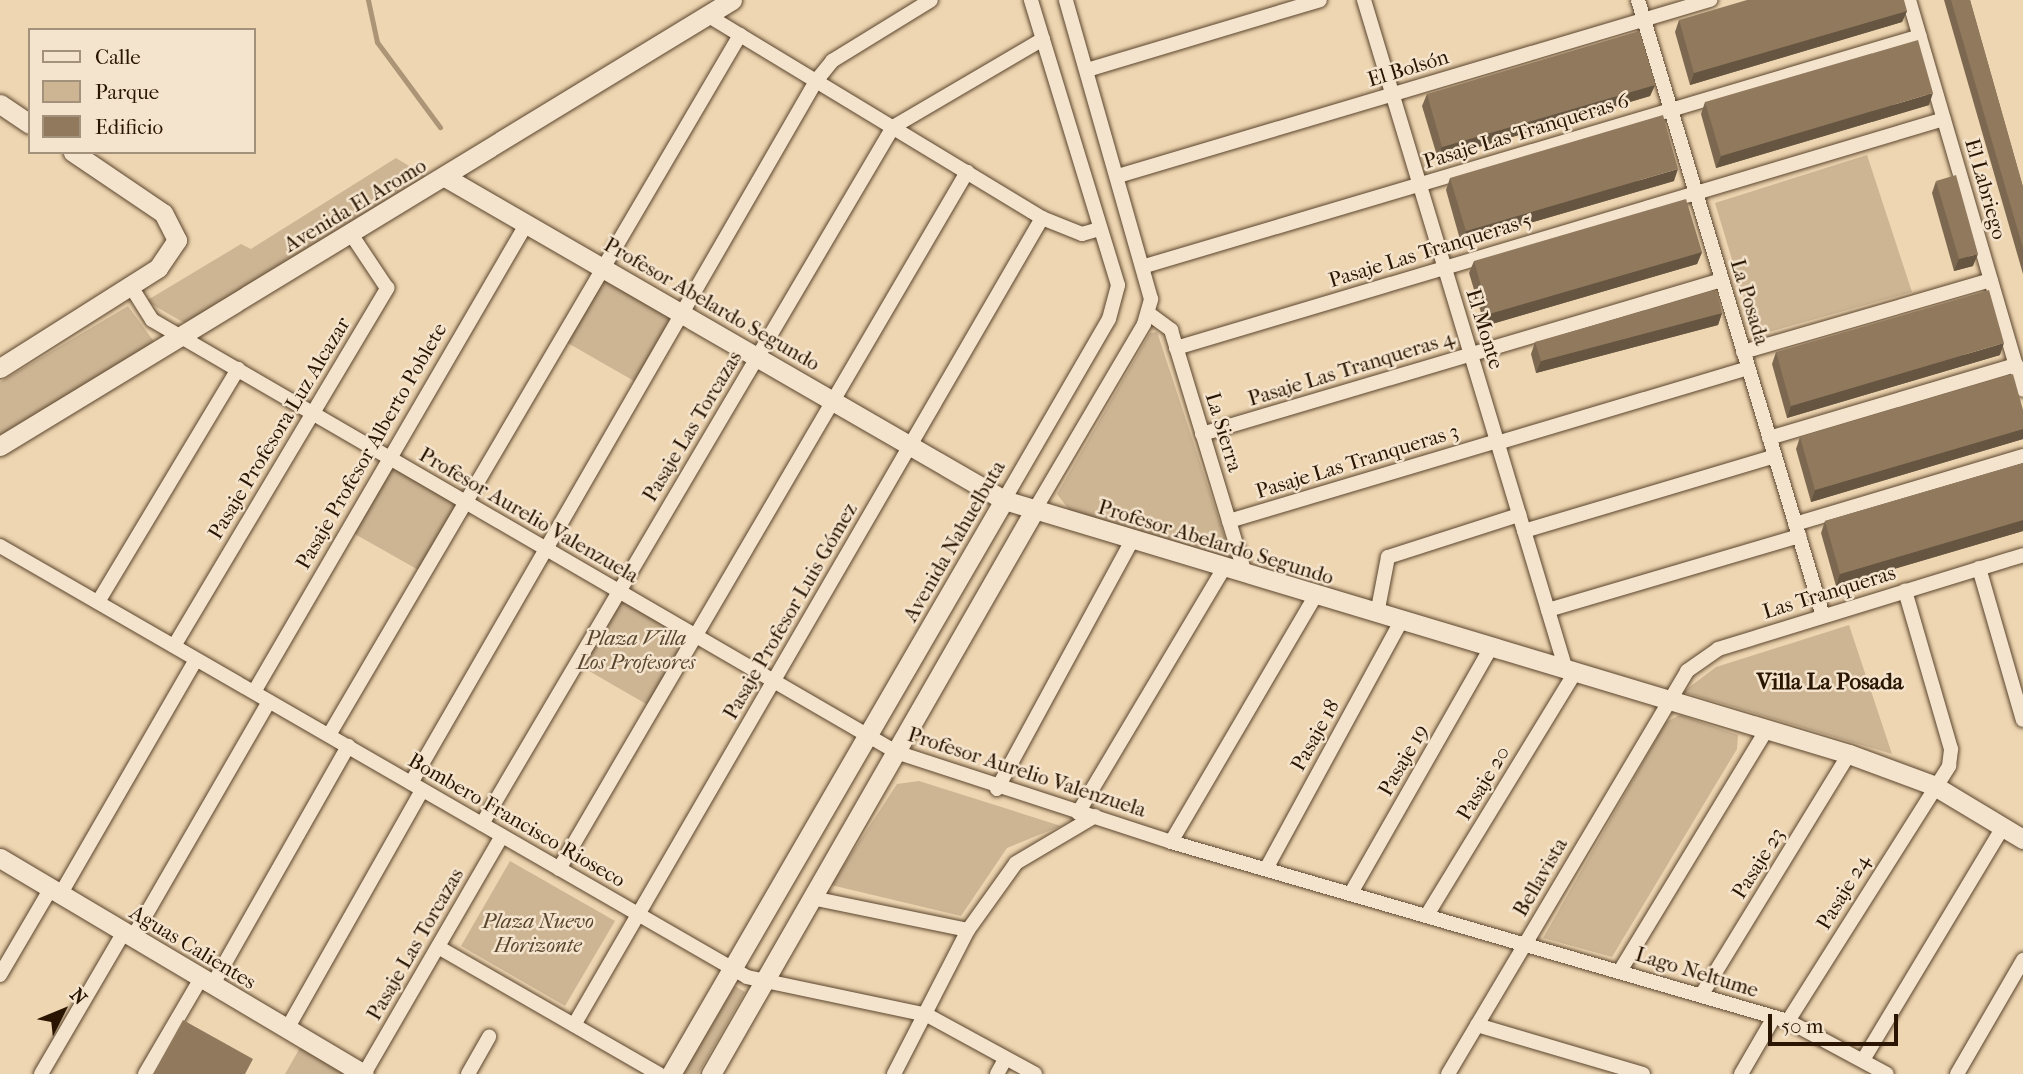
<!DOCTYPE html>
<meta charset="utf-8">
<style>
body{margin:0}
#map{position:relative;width:2023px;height:1074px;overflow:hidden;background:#efd6b2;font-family:"IM FELL French Canon",serif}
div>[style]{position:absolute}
.green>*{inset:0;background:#cdb594}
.stream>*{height:5px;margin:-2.5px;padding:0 2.5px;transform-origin:2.5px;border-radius:2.5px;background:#ac9476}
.roads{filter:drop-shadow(0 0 2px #5a452d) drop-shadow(0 0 2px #5a452d)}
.minor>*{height:14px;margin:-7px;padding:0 7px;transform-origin:7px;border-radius:7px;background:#f5e4cd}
.tertiary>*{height:19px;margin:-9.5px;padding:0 9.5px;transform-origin:9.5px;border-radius:9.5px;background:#f5e4cd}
.wall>*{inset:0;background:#7c6850}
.shaded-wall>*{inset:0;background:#655541}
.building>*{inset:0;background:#90795d}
span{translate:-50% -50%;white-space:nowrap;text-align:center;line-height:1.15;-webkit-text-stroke:5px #f5e4cd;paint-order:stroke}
.street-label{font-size:21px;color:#291501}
.park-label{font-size:21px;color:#5a452d;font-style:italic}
.neighbourhood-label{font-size:23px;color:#291501;font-weight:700}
.legend{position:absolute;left:28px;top:28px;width:228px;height:126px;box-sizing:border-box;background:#f5e4cd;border:2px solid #a3917b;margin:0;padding:9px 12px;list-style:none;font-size:21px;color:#291501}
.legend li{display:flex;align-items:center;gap:14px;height:35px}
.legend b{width:35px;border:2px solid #a3917b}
.north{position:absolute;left:28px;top:976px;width:70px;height:70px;-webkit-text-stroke:5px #f5e4cd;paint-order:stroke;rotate:47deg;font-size:19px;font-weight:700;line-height:28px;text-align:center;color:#291501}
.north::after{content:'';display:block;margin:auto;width:24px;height:32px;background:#291501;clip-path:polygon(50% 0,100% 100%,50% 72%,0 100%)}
.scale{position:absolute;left:1768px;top:1014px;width:130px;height:32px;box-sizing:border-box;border:4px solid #291501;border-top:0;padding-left:9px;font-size:21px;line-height:24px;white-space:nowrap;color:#291501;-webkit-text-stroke:5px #f5e4cd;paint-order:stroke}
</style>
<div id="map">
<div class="green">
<i style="clip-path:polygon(1867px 155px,1912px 292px,1755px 336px,1715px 203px)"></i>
<i style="clip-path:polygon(396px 158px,429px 178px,188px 325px,146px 301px,241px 244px,251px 249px)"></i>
<i style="clip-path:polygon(602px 267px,682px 313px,641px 385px,559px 338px)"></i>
<i style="clip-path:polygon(128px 306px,155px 343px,0 435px,0 382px)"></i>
<i style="clip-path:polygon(1157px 332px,1226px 541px,1230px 559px,1070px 511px,1057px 494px,1150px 333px)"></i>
<i style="clip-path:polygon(387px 457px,463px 501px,422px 572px,346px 529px)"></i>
<i style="clip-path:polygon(619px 592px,695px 637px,653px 708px,577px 664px)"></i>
<i style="clip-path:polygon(1849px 625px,1892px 754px,1683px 692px,1716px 667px)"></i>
<i style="clip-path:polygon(1680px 715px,1738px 735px,1737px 749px,1612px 957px,1543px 938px,1666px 722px)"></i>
<i style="clip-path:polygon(919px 781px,1061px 826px,1007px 848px,961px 916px,831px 885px,897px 784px)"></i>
<i style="clip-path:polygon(510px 861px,615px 921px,565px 1006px,461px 946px)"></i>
<i style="clip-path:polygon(735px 986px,745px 992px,698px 1074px,683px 1074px)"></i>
<i style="clip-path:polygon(305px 1039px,364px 1074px,285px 1074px)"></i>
</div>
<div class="stream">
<i style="left:368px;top:0;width:43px;rotate:77.9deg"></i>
<i style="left:377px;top:42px;width:106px;rotate:53.5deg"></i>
</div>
<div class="roads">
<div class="minor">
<i style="left:1364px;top:0;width:700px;rotate:73.22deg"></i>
<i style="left:1638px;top:0;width:643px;rotate:73.28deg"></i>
<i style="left:1909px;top:0;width:406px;rotate:73.7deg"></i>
<i style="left:707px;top:15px;width:392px;rotate:31.2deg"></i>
<i style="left:1042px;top:218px;width:43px;rotate:21.8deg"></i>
<i style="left:1082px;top:234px;width:19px;rotate:-16deg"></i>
<i style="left:1087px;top:70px;width:243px;rotate:-16.7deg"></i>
<i style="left:1118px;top:176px;width:618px;rotate:-16.56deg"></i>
<i style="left:1145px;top:266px;width:808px;rotate:-16.53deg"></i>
<i style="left:130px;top:285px;width:41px;rotate:57.8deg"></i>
<i style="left:152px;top:320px;width:860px;rotate:30.14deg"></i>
<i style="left:896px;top:752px;width:289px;rotate:18.1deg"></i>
<i style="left:1171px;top:842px;width:642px;rotate:16.18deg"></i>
<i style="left:1788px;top:1021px;width:112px;rotate:28.2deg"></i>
<i style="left:1148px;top:313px;width:29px;rotate:36deg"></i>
<i style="left:1171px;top:330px;width:255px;rotate:73.1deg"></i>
<i style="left:1176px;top:348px;width:801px;rotate:-16.6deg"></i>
<i style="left:1743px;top:352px;width:258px;rotate:-16.2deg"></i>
<i style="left:1202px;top:434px;width:542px;rotate:-16.5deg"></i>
<i style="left:1769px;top:438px;width:258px;rotate:-16.5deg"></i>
<i style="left:1497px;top:443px;width:262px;rotate:-16.6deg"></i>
<i style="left:1004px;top:500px;width:209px;rotate:-59.9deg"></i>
<i style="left:1109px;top:319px;width:35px;rotate:-75deg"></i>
<i style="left:1118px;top:285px;width:298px;rotate:-107deg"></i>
<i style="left:1034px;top:511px;width:217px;rotate:-59.5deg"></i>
<i style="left:1144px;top:324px;width:26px;rotate:-74deg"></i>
<i style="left:1151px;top:299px;width:311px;rotate:-105.9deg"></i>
<i style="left:1229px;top:521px;width:280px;rotate:-16.6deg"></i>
<i style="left:1795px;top:524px;width:238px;rotate:-16.6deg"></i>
<i style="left:1524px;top:531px;width:262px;rotate:-16.6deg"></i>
<i style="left:0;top:546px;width:862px;rotate:29.98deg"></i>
<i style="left:747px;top:977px;width:184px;rotate:11.9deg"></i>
<i style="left:927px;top:1015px;width:123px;rotate:28.6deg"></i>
<i style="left:1979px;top:568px;width:158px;rotate:73.9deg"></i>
<i style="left:98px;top:602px;width:272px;rotate:-59deg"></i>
<i style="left:1548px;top:610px;width:262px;rotate:-16.4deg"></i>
<i style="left:1377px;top:614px;width:58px;rotate:-79.1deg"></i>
<i style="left:1388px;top:557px;width:138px;rotate:-17.8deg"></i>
<i style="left:174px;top:646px;width:417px;rotate:-59.2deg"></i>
<i style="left:387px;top:288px;width:65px;rotate:-123.7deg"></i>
<i style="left:254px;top:692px;width:543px;rotate:-59.8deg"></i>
<i style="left:329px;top:735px;width:812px;rotate:-59.58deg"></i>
<i style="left:411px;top:783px;width:810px;rotate:-60.02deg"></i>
<i style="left:816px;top:81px;width:26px;rotate:-51deg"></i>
<i style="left:832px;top:61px;width:116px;rotate:-31.6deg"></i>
<i style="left:997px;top:789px;width:283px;rotate:-61.5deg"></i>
<i style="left:1078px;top:813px;width:285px;rotate:-59.2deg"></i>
<i style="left:482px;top:824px;width:809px;rotate:-59.47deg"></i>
<i style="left:893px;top:127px;width:174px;rotate:-30.4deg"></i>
<i style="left:1171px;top:842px;width:286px;rotate:-59.6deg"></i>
<i style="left:559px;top:869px;width:808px;rotate:-59.66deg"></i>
<i style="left:1266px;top:869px;width:282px;rotate:-61.4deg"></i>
<i style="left:1351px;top:893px;width:282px;rotate:-60.3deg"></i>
<i style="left:60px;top:895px;width:272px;rotate:-60deg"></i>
<i style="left:812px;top:898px;width:159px;rotate:11.6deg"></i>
<i style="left:1427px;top:915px;width:284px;rotate:-58.6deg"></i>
<i style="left:133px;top:937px;width:272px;rotate:-60deg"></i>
<i style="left:438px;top:947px;width:255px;rotate:29.9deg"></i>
<i style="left:1620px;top:971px;width:283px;rotate:-58.7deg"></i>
<i style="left:0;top:975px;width:101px;rotate:-59.6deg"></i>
<i style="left:213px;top:984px;width:274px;rotate:-60.4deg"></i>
<i style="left:1702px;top:994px;width:281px;rotate:-58.5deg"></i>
<i style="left:1788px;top:1021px;width:302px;rotate:-57.7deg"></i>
<i style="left:1949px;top:766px;width:17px;rotate:-83deg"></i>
<i style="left:1951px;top:749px;width:165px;rotate:-106.2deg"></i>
<i style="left:574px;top:1025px;width:933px;rotate:-59.89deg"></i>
<i style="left:1477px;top:1025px;width:173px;rotate:16.4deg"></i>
<i style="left:287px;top:1029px;width:274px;rotate:-60.5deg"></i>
<i style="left:1863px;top:1060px;width:272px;rotate:-59deg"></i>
<i style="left:41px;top:1074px;width:164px;rotate:-59.7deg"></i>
<i style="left:145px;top:1074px;width:111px;rotate:-59.7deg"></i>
<i style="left:364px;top:1074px;width:275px;rotate:-59.9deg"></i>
<i style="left:468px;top:1074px;width:43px;rotate:-60.4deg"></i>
<i style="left:894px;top:1074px;width:162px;rotate:-62.8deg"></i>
<i style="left:968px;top:930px;width:82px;rotate:-54.4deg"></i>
<i style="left:1016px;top:863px;width:92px;rotate:-30.7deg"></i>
<i style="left:997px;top:1074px;width:18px;rotate:-61deg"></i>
<i style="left:1448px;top:1074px;width:469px;rotate:-59.3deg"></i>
<i style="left:1687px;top:671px;width:38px;rotate:-35deg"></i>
<i style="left:1718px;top:649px;width:319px;rotate:-17.1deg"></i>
<i style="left:1741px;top:1074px;width:66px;rotate:-59.9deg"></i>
<i style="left:1957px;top:1074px;width:132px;rotate:-59.9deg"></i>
</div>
<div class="tertiary">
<i style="left:0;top:104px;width:36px;rotate:34deg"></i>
<i style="left:445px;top:177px;width:646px;rotate:30.02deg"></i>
<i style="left:1004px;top:500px;width:882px;rotate:16.73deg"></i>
<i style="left:1849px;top:754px;width:90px;rotate:20.3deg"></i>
<i style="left:1933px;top:785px;width:105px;rotate:31deg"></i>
<i style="left:0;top:368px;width:187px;rotate:-32.3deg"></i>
<i style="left:158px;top:268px;width:34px;rotate:-56deg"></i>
<i style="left:177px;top:240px;width:30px;rotate:-117deg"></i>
<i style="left:163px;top:213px;width:109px;rotate:-145.9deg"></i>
<i style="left:0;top:446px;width:857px;rotate:-31.35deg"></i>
<i style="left:0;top:858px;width:423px;rotate:30.7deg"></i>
<i style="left:671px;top:1074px;width:664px;rotate:-59.88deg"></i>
<i style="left:711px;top:1074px;width:649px;rotate:-60.16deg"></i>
</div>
</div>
<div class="wall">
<i style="clip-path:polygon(1944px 0,1970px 0,2023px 187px,2023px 274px)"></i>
<i style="clip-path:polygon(1907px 11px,1902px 22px,1690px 85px,1675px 32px,1679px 20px)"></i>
<i style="clip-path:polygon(1655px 85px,1650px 96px,1438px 159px,1422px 106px,1427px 94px)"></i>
<i style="clip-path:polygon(1705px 102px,1929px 105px,1716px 168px,1701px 114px)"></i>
<i style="clip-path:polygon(1450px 178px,1674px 181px,1461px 243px,1446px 190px)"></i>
<i style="clip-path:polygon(1936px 181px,1973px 266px,1954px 271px,1932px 193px)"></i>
<i style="clip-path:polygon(1702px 252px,1697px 264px,1485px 326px,1469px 273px,1474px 261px)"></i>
<i style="clip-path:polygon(1722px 313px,1718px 325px,1536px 373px,1531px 354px,1535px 342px)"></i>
<i style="clip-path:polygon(1776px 352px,2000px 355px,1787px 418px,1772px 364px)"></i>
<i style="clip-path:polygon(2023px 410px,2023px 439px,1811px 502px,1796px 449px,1800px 437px)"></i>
<i style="clip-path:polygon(2023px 463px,2023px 531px,1836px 586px,1821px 533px,1825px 521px)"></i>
</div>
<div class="shaded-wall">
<i style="clip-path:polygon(1907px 11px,1902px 22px,1690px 85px,1694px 73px)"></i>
<i style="clip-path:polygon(1655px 85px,1650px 96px,1438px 159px,1442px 147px)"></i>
<i style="clip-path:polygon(1933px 93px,1929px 105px,1716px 168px,1721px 156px)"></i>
<i style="clip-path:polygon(1678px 169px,1674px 181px,1461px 243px,1466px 231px)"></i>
<i style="clip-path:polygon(1702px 252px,1697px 264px,1485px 326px,1489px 314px)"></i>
<i style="clip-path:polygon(1978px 254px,1973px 266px,1954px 271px,1959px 259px)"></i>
<i style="clip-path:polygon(1722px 313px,1718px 325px,1536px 373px,1541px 361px)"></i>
<i style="clip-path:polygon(2004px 343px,2000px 355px,1787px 418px,1791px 406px)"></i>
<i style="clip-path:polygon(2023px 429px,2023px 439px,1811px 502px,1815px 490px)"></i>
<i style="clip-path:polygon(2023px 520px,2023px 531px,1836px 586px,1840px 574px)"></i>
</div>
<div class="building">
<i style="clip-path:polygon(1747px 0,1904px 0,1907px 11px,1694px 73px,1679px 20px)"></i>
<i style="clip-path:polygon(1951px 0,1970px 0,2023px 187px,2023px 248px)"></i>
<i style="clip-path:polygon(1639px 31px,1655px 85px,1442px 147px,1427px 94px)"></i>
<i style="clip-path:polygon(1918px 40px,1933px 93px,1721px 156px,1705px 102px)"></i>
<i style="clip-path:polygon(1663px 115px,1678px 169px,1466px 231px,1450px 178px)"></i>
<i style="clip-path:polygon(1956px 175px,1978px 254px,1959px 259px,1936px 181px)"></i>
<i style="clip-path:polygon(1686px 199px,1702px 252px,1489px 314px,1474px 261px)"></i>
<i style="clip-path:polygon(1717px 290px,1722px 313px,1541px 361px,1535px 342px)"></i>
<i style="clip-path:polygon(1989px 290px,2004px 343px,1791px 406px,1776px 352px)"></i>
<i style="clip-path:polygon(2013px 374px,2023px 410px,2023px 429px,1815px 490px,1800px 437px)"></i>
<i style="clip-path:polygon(2023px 463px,2023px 520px,1840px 574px,1825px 521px)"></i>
<i style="clip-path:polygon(183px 1020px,253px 1059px,245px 1074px,153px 1074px)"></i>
</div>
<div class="street-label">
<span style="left:1408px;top:68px;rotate:-17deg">El Bolsón</span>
<span style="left:1526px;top:131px;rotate:-17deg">Pasaje Las Tranqueras 6</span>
<span style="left:1986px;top:189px;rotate:74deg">El Labriego</span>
<span style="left:355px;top:205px;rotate:-31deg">Avenida El Aromo</span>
<span style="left:1430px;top:250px;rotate:-17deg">Pasaje Las Tranqueras 5</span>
<span style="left:1750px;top:302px;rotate:73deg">La Posada</span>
<span style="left:712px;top:304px;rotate:30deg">Profesor Abelardo Segundo</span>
<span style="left:1485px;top:329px;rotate:73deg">El Monte</span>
<span style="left:1351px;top:368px;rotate:-17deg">Pasaje Las Tranqueras 4</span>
<span style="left:692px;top:426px;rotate:-59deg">Pasaje Las Torcazas</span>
<span style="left:279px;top:428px;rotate:-59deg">Pasaje Profesora Luz Alcazar</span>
<span style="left:1224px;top:432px;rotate:73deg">La Sierra</span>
<span style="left:371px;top:446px;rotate:-60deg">Pasaje Profesor Alberto Poblete</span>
<span style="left:1357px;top:461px;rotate:-17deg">Pasaje Las Tranqueras 3</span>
<span style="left:529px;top:515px;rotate:30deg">Profesor Aurelio Valenzuela</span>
<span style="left:954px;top:541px;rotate:-60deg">Avenida Nahuelbuta</span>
<span style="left:1216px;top:542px;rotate:17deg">Profesor Abelardo Segundo</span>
<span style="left:1829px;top:592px;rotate:-17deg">Las Tranqueras</span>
<span style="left:790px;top:611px;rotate:-60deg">Pasaje Profesor Luis Gómez</span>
<span style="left:1315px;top:735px;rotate:-61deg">Pasaje 18</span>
<span style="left:1403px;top:760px;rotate:-60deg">Pasaje 19</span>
<span style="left:1027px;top:772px;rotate:18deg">Profesor Aurelio Valenzuela</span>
<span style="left:1483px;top:783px;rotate:-59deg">Pasaje 20</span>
<span style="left:517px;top:820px;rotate:30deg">Bombero Francisco Rioseco</span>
<span style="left:1758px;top:863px;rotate:-58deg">Pasaje 23</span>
<span style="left:1540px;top:877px;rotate:-60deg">Bellavista</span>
<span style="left:1843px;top:892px;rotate:-59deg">Pasaje 24</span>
<span style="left:415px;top:944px;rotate:-60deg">Pasaje Las Torcazas</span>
<span style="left:193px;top:947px;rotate:31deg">Aguas Calientes</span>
<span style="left:1697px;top:972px;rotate:17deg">Lago Neltume</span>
</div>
<div class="park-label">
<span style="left:636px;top:650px">Plaza Villa<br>Los Profesores</span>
<span style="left:538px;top:933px">Plaza Nuevo<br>Horizonte</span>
</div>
<div class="neighbourhood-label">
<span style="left:1830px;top:682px">Villa La Posada</span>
</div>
<ul class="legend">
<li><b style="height:9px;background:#f5e4cd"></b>Calle</li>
<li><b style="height:19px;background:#cdb594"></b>Parque</li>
<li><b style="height:19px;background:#90795d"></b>Edificio</li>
</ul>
<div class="north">N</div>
<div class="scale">50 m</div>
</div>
